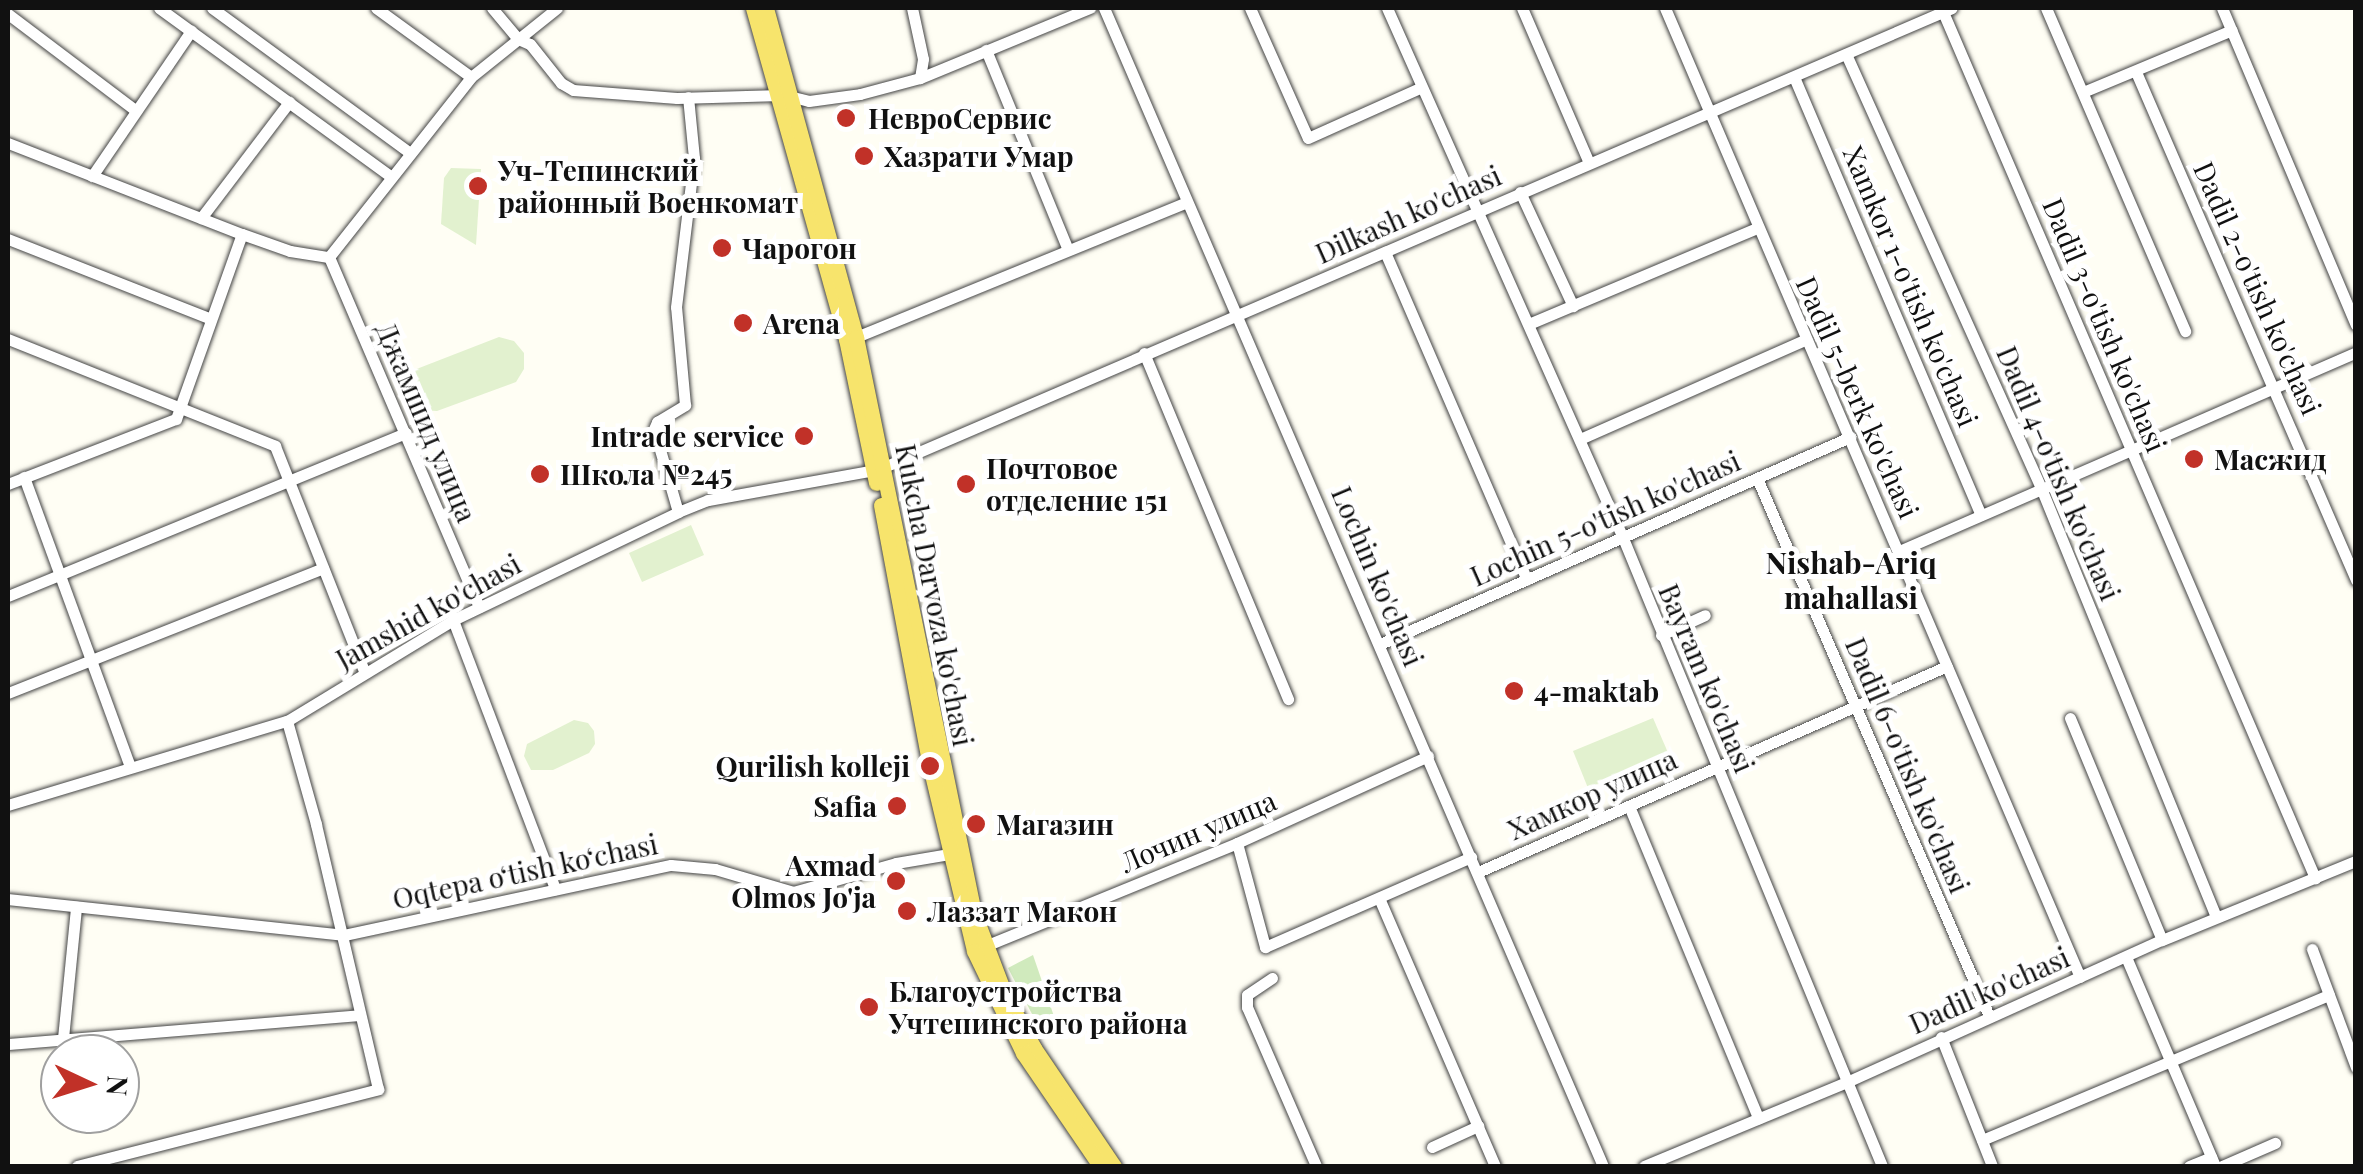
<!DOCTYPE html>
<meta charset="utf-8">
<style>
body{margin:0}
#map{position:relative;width:2363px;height:1174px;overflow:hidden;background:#fffef4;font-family:"Playfair Display",serif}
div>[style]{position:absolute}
.green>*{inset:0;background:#d0eabd}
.pitch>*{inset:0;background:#e2f1cf}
.roads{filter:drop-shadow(0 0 2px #444) drop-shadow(0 0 2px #444)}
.minor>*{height:11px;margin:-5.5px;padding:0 5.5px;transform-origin:5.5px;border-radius:5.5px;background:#fff}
.major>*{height:15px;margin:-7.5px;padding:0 7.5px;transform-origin:7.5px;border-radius:7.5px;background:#f7e46c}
.dots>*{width:28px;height:28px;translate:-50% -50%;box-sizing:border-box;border:5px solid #fff;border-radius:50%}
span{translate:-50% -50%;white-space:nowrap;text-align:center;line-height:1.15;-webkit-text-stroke:10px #fff;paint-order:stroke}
.poi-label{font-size:28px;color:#111;font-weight:700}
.left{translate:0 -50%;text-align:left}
.right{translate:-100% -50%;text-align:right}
.street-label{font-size:28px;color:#111}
.neighbourhood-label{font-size:30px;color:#111;font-weight:700}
.frame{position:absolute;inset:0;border:10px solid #111;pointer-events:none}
.north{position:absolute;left:40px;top:1034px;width:100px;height:100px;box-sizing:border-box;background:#fff;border:2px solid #a0a0a0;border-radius:50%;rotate:94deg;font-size:28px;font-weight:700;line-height:40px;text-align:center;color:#111}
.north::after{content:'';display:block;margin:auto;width:35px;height:45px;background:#c13128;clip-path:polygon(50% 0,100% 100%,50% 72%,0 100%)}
</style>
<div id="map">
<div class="green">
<i style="clip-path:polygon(1033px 955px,1059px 1031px,1044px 1037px,1008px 968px)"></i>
</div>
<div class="pitch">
<i style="clip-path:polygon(451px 168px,481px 169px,476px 245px,441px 224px,444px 178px)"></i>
<i style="clip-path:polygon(499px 337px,514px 341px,524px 353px,524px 369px,516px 382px,437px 411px,421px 410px,410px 400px,407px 384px,414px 370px)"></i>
<i style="clip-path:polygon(691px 525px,704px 555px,642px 582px,629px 553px)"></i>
<i style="clip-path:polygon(1653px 718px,1669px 755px,1588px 788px,1573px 751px)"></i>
<i style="clip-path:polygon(574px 720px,588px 723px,594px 731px,595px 744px,589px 753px,553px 770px,531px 770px,524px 756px,527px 744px)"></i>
</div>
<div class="roads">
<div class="minor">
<i style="left:159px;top:8px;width:284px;rotate:36deg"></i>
<i style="left:212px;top:8px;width:244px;rotate:36.2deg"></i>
<i style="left:376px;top:8px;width:117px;rotate:36deg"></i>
<i style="left:492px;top:8px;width:40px;rotate:50deg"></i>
<i style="left:518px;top:39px;width:13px;rotate:23deg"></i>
<i style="left:530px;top:44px;width:50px;rotate:51.5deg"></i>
<i style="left:561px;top:83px;width:14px;rotate:30deg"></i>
<i style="left:573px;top:90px;width:104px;rotate:4.4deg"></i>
<i style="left:677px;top:98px;width:104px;rotate:-1.7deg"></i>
<i style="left:912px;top:8px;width:52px;rotate:77.8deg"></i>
<i style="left:923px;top:59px;width:19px;rotate:99deg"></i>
<i style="left:1104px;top:8px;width:1261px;rotate:66.69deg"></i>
<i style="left:1250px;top:8px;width:142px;rotate:66deg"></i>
<i style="left:1308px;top:138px;width:123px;rotate:-24.1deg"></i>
<i style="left:1387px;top:8px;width:580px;rotate:66deg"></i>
<i style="left:1623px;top:538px;width:679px;rotate:67.59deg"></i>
<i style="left:1522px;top:8px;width:169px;rotate:66.6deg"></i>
<i style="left:1665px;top:8px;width:1054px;rotate:66.82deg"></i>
<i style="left:2046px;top:8px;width:352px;rotate:66.7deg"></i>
<i style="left:2222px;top:8px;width:344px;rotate:67.1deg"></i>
<i style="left:1943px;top:12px;width:943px;rotate:66.75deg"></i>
<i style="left:8px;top:14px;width:159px;rotate:37.1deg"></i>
<i style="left:986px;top:50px;width:216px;rotate:67.7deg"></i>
<i style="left:1846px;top:54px;width:476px;rotate:65.8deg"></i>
<i style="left:2041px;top:488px;width:463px;rotate:67.8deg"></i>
<i style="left:2136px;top:72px;width:554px;rotate:66.58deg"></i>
<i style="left:1794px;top:77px;width:476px;rotate:66.9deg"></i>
<i style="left:2083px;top:92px;width:161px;rotate:-22.6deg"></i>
<i style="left:793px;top:97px;width:16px;rotate:14deg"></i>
<i style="left:809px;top:101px;width:51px;rotate:-7.8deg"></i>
<i style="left:860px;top:94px;width:62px;rotate:-14.9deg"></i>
<i style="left:920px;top:78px;width:184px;rotate:-22.4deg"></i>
<i style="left:8px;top:143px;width:251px;rotate:21.3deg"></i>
<i style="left:242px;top:234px;width:51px;rotate:19.5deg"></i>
<i style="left:290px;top:251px;width:39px;rotate:9deg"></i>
<i style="left:92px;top:176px;width:176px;rotate:-55.7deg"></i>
<i style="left:1520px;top:192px;width:126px;rotate:65.1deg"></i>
<i style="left:201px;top:218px;width:146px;rotate:-52.8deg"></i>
<i style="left:8px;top:239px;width:216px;rotate:21.5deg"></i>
<i style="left:1385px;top:252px;width:357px;rotate:66.6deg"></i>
<i style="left:329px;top:257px;width:381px;rotate:66.8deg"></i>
<i style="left:329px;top:257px;width:229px;rotate:-51.7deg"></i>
<i style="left:471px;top:77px;width:110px;rotate:-38.7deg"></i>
<i style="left:1531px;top:323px;width:245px;rotate:-22.8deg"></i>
<i style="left:856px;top:337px;width:357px;rotate:-22.2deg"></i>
<i style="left:8px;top:339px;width:288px;rotate:21.8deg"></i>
<i style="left:275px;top:446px;width:242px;rotate:68.4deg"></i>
<i style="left:1144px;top:353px;width:375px;rotate:67.4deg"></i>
<i style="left:1580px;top:439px;width:245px;rotate:-23.8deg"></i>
<i style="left:884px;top:467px;width:1162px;rotate:-23.26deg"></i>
<i style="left:24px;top:477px;width:308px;rotate:69.9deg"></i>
<i style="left:1757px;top:478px;width:586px;rotate:66.67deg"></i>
<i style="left:8px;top:484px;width:180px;rotate:-21.2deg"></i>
<i style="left:176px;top:419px;width:196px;rotate:-70.4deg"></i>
<i style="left:678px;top:512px;width:86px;rotate:-106.1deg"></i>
<i style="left:654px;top:429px;width:8px;rotate:-67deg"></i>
<i style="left:657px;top:422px;width:33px;rotate:-31deg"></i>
<i style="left:685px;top:405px;width:98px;rotate:-95.2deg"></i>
<i style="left:676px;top:307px;width:150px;rotate:-83.1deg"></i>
<i style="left:694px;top:158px;width:61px;rotate:-95.6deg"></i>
<i style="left:1899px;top:551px;width:498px;rotate:-23.5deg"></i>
<i style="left:8px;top:596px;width:430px;rotate:-22.3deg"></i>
<i style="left:453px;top:620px;width:288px;rotate:69.2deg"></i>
<i style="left:1661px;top:635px;width:48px;rotate:-24.4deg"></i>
<i style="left:1380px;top:644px;width:514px;rotate:-23.77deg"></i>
<i style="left:8px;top:693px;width:339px;rotate:-21.6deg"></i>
<i style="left:2070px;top:718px;width:240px;rotate:67.5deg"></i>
<i style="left:8px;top:805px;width:291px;rotate:-16.8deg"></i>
<i style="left:287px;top:721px;width:194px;rotate:-31.3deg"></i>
<i style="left:453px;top:620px;width:250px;rotate:-25.6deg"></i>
<i style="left:678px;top:512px;width:32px;rotate:-22deg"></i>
<i style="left:708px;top:500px;width:169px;rotate:-10.2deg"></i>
<i style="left:1629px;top:806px;width:338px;rotate:67.5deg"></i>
<i style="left:1237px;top:843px;width:108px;rotate:74.9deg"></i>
<i style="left:1265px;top:947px;width:225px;rotate:-23.6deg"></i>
<i style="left:1478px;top:872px;width:512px;rotate:-23.71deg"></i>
<i style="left:1379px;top:898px;width:292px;rotate:66.6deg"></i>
<i style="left:8px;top:899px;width:338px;rotate:6.1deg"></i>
<i style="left:344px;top:935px;width:334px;rotate:-12.1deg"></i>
<i style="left:671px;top:865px;width:44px;rotate:5.2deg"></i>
<i style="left:715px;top:869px;width:81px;rotate:16.4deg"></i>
<i style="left:793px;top:892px;width:107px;rotate:-15.7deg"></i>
<i style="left:896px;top:863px;width:60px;rotate:-9.6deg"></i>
<i style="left:985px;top:946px;width:272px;rotate:-22.2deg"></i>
<i style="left:1237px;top:843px;width:210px;rotate:-24.5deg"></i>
<i style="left:2312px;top:949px;width:126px;rotate:69.6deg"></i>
<i style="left:2126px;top:957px;width:227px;rotate:66.9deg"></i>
<i style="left:1272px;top:978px;width:30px;rotate:146deg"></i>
<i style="left:1247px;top:995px;width:12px;rotate:90deg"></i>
<i style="left:1247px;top:1007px;width:173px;rotate:66.5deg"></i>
<i style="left:1941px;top:1037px;width:139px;rotate:68.4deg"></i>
<i style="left:63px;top:1038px;width:132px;rotate:-84.3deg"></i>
<i style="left:8px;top:1044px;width:353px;rotate:-4.7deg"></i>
<i style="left:1982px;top:1140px;width:376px;rotate:-22.7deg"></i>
<i style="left:1432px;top:1147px;width:51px;rotate:-24.5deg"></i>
<i style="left:77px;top:1166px;width:311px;rotate:-14.3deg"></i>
<i style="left:378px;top:1089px;width:272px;rotate:-103.2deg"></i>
<i style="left:316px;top:824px;width:107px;rotate:-105.7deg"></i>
<i style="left:1644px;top:1166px;width:222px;rotate:-22.5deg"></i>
<i style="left:1849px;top:1081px;width:343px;rotate:-24.3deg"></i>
<i style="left:2162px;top:940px;width:209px;rotate:-22.2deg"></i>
<i style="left:2189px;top:1166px;width:24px;rotate:-22deg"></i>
<i style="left:2222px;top:1166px;width:58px;rotate:-23.5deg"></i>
</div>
<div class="major">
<i style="left:753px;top:8px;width:344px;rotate:74.3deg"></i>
<i style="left:846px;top:339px;width:147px;rotate:78.2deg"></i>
<i style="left:766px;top:8px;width:341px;rotate:74.7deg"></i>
<i style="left:856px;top:337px;width:588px;rotate:78.42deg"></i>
<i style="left:974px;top:913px;width:85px;rotate:69.2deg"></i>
<i style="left:1004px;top:992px;width:64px;rotate:61.8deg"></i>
<i style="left:1034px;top:1048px;width:143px;rotate:55.9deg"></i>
<i style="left:881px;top:505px;width:266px;rotate:79.4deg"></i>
<i style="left:930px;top:766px;width:190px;rotate:76.6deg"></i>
<i style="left:974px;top:951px;width:113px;rotate:64.3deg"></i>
<i style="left:1023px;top:1053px;width:137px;rotate:55.7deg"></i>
</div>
</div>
<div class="dots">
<i style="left:846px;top:118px;background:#c13128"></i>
<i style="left:864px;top:156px;background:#c13128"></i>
<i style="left:478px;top:186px;background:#c13128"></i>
<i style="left:722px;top:248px;background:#c13128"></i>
<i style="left:743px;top:323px;background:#c13128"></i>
<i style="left:804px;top:436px;background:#c13128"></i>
<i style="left:2194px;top:459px;background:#c13128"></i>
<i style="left:540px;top:474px;background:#c13128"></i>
<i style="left:966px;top:484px;background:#c13128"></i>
<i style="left:1514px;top:691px;background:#c13128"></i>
<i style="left:930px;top:766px;background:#c13128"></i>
<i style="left:897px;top:806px;background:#c13128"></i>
<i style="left:976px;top:824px;background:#c13128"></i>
<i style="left:896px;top:881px;background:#c13128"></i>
<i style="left:907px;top:911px;background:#c13128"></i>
<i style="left:869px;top:1007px;background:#c13128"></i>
</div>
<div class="poi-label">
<span class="left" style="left:868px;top:118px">НевроСервис</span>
<span class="left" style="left:884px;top:156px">Хазрати Умар</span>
<span class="left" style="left:498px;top:186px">Уч-Тепинский<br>районный Военкомат</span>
<span class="left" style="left:742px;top:248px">Чарогон</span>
<span class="left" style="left:763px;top:323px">Arena</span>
<span class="right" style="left:784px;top:436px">Intrade service</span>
<span class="left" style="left:2214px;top:459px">Масжид</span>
<span class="left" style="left:986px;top:484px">Почтовое<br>отделение 151</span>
<span class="left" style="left:560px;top:474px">Школа №245</span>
<span class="left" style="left:1534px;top:691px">4-maktab</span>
<span class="right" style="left:910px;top:766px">Qurilish kolleji</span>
<span class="right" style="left:877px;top:806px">Safia</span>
<span class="left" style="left:996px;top:824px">Магазин</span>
<span class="right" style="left:876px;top:881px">Axmad<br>Olmos Jo'ja</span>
<span class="left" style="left:927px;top:911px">Лаззат Макон</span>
<span class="left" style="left:889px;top:1007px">Благоустройства<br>Учтепинского района</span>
</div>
<div class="street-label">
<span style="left:1408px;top:214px;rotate:-24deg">Dilkash ko'chasi</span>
<span style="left:1911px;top:286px;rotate:67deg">Xamkor 1-o'tish ko'chasi</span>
<span style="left:2258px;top:288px;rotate:66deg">Dadil 2-o'tish ko'chasi</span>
<span style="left:2105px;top:325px;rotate:67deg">Dadil 3-o'tish ko'chasi</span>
<span style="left:1858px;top:397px;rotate:66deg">Dadil 5-berk ko'chasi</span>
<span style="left:427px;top:422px;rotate:67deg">Джамшид улица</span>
<span style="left:2059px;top:473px;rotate:67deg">Dadil 4-o'tish ko'chasi</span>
<span style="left:1605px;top:518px;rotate:-24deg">Lochin 5-o'tish ko'chasi</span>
<span style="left:1378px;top:576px;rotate:67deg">Lochin ko'chasi</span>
<span style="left:935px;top:595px;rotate:79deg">Kukcha Darvoza ko'chasi</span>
<span style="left:428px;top:611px;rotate:-29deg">Jamshid ko'chasi</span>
<span style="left:1707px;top:678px;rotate:67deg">Bayram ko'chasi</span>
<span style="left:1908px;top:765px;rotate:67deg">Dadil 6-o'tish ko'chasi</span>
<span style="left:1592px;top:794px;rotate:-24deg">Хамкор улица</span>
<span style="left:1198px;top:831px;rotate:-23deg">Лочин улица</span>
<span style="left:525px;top:871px;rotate:-12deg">Oqtepa oʻtish koʻchasi</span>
<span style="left:1989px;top:990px;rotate:-24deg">Dadil ko'chasi</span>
</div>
<div class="neighbourhood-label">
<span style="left:1851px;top:579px">Nishab-Ariq<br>mahallasi</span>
</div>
<div class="frame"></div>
<div class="north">N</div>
</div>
